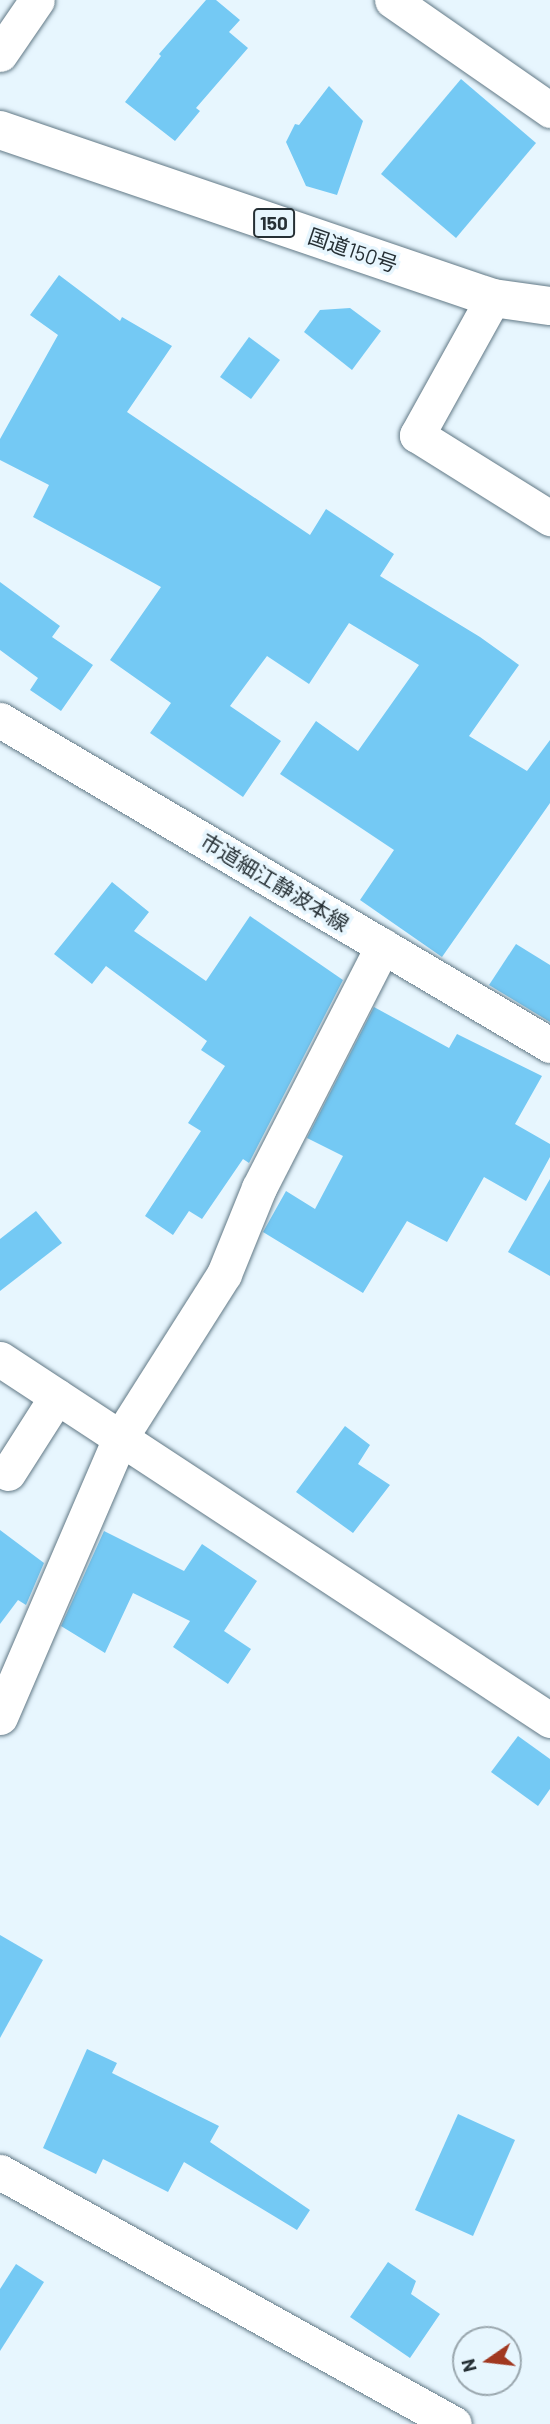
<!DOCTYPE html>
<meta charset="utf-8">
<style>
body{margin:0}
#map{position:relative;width:550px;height:2424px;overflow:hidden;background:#e7f6fe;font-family:Barlow,"Noto Sans JP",sans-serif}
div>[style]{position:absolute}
.building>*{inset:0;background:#74c9f4}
.roads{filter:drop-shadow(0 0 2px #627986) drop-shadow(0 0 2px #627986)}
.minor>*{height:35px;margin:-17.5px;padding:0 17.5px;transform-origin:17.5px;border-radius:17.5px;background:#fff}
.highway>*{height:38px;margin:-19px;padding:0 19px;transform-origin:19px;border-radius:19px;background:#fff}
span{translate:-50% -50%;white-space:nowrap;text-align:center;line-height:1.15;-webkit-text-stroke:7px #e7f6fe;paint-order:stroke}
.shield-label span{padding:2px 5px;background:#e7f6fe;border:2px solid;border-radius:5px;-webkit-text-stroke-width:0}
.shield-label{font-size:19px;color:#263035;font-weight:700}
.street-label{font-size:21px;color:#263035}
.north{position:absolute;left:452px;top:2326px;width:70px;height:70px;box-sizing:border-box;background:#e7f6fe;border:2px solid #9aa7ae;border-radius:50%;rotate:256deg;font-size:19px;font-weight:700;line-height:28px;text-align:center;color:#263035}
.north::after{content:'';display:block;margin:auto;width:24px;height:32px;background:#a13820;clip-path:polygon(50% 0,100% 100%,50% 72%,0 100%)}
</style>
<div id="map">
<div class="building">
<i style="clip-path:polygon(206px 0,216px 0,240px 20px,229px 32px,248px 48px,196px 108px,200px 111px,175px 141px,125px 102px,161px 56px,159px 54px)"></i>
<i style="clip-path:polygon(461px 79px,536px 143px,456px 238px,381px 174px)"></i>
<i style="clip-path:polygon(329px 86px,363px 121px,337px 195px,306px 186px,286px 142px,295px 124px,299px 125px)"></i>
<i style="clip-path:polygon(59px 275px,120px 321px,122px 317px,172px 346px,127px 412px,310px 535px,326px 509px,394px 554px,380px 576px,480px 637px,519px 665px,469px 736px,527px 771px,550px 740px,550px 803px,442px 957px,360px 900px,394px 850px,280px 774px,316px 721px,358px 751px,419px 665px,349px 623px,309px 684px,267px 656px,230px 706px,281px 741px,243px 797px,150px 733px,171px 703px,110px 660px,161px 587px,33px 517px,49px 485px,0 460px,0 439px,58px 335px,30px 315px)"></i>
<i style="clip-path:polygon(350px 308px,381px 331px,352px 370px,304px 332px,320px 310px)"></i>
<i style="clip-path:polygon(249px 337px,280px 360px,251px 399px,220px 377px)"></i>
<i style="clip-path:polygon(0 582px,60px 626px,52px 637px,93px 665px,61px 711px,30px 690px,38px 678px,0 650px)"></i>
<i style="clip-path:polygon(112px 882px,149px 912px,134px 931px,206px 981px,250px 916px,343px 980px,249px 1163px,243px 1159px,202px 1219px,189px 1211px,173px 1235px,145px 1216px,201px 1131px,188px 1123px,225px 1066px,201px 1050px,207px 1041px,106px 966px,92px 984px,54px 954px)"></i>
<i style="clip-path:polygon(516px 944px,550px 965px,550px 1022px,489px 985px)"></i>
<i style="clip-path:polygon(374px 1007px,449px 1048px,457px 1034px,542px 1076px,515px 1124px,550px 1144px,550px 1157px,526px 1201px,484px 1177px,447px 1242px,407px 1221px,363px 1293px,263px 1232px,286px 1191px,315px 1209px,343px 1156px,307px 1138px)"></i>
<i style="clip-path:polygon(550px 1179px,550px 1276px,508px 1252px)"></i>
<i style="clip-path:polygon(36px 1211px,62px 1243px,0 1291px,0 1239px)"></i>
<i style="clip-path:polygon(345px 1426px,370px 1445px,358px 1464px,390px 1485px,353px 1533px,296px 1492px)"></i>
<i style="clip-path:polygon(0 1530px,44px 1563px,26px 1605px,18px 1600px,0 1624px)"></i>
<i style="clip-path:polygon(104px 1531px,184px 1571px,202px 1544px,257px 1581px,224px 1631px,251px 1649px,228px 1684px,173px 1647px,190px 1621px,133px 1593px,105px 1653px,61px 1626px)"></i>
<i style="clip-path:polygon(518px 1736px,550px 1759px,550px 1789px,538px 1806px,491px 1772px)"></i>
<i style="clip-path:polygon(0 1935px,43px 1960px,0 2038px)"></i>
<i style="clip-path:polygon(87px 2049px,117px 2063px,112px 2073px,219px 2126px,210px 2142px,310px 2210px,297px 2230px,184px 2162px,168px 2192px,103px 2159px,96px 2174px,43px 2148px)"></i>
<i style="clip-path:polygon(458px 2114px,515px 2140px,473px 2236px,415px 2210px)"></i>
<i style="clip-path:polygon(388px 2262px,416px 2281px,411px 2294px,440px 2314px,410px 2358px,350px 2317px)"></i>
<i style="clip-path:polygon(16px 2264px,44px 2282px,0 2351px,0 2289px)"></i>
</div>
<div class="roads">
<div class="minor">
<i style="left:392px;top:0;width:193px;rotate:34.8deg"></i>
<i style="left:0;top:54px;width:65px;rotate:-55.6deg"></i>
<i style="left:493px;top:298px;width:157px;rotate:119deg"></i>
<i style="left:417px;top:435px;width:157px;rotate:32deg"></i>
<i style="left:0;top:720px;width:639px;rotate:30.58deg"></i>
<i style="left:0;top:1359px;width:658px;rotate:33.28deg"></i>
<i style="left:8px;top:1473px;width:91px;rotate:-57.5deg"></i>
<i style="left:0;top:1717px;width:304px;rotate:-66.7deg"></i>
<i style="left:120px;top:1438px;width:194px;rotate:-57.6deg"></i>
<i style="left:224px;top:1274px;width:93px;rotate:-67.9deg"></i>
<i style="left:259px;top:1188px;width:272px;rotate:-62.9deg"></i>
<i style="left:0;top:2172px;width:519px;rotate:29.03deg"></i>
</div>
<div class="highway">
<i style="left:0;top:130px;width:521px;rotate:18.82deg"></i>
<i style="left:493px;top:298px;width:58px;rotate:8deg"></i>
</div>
</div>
<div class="shield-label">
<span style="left:274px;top:223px">150</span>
</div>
<div class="street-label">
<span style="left:353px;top:250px;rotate:19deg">国道150号</span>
<span style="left:275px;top:882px;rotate:31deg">市道細江静波本線</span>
</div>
<div class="north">N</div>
</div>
